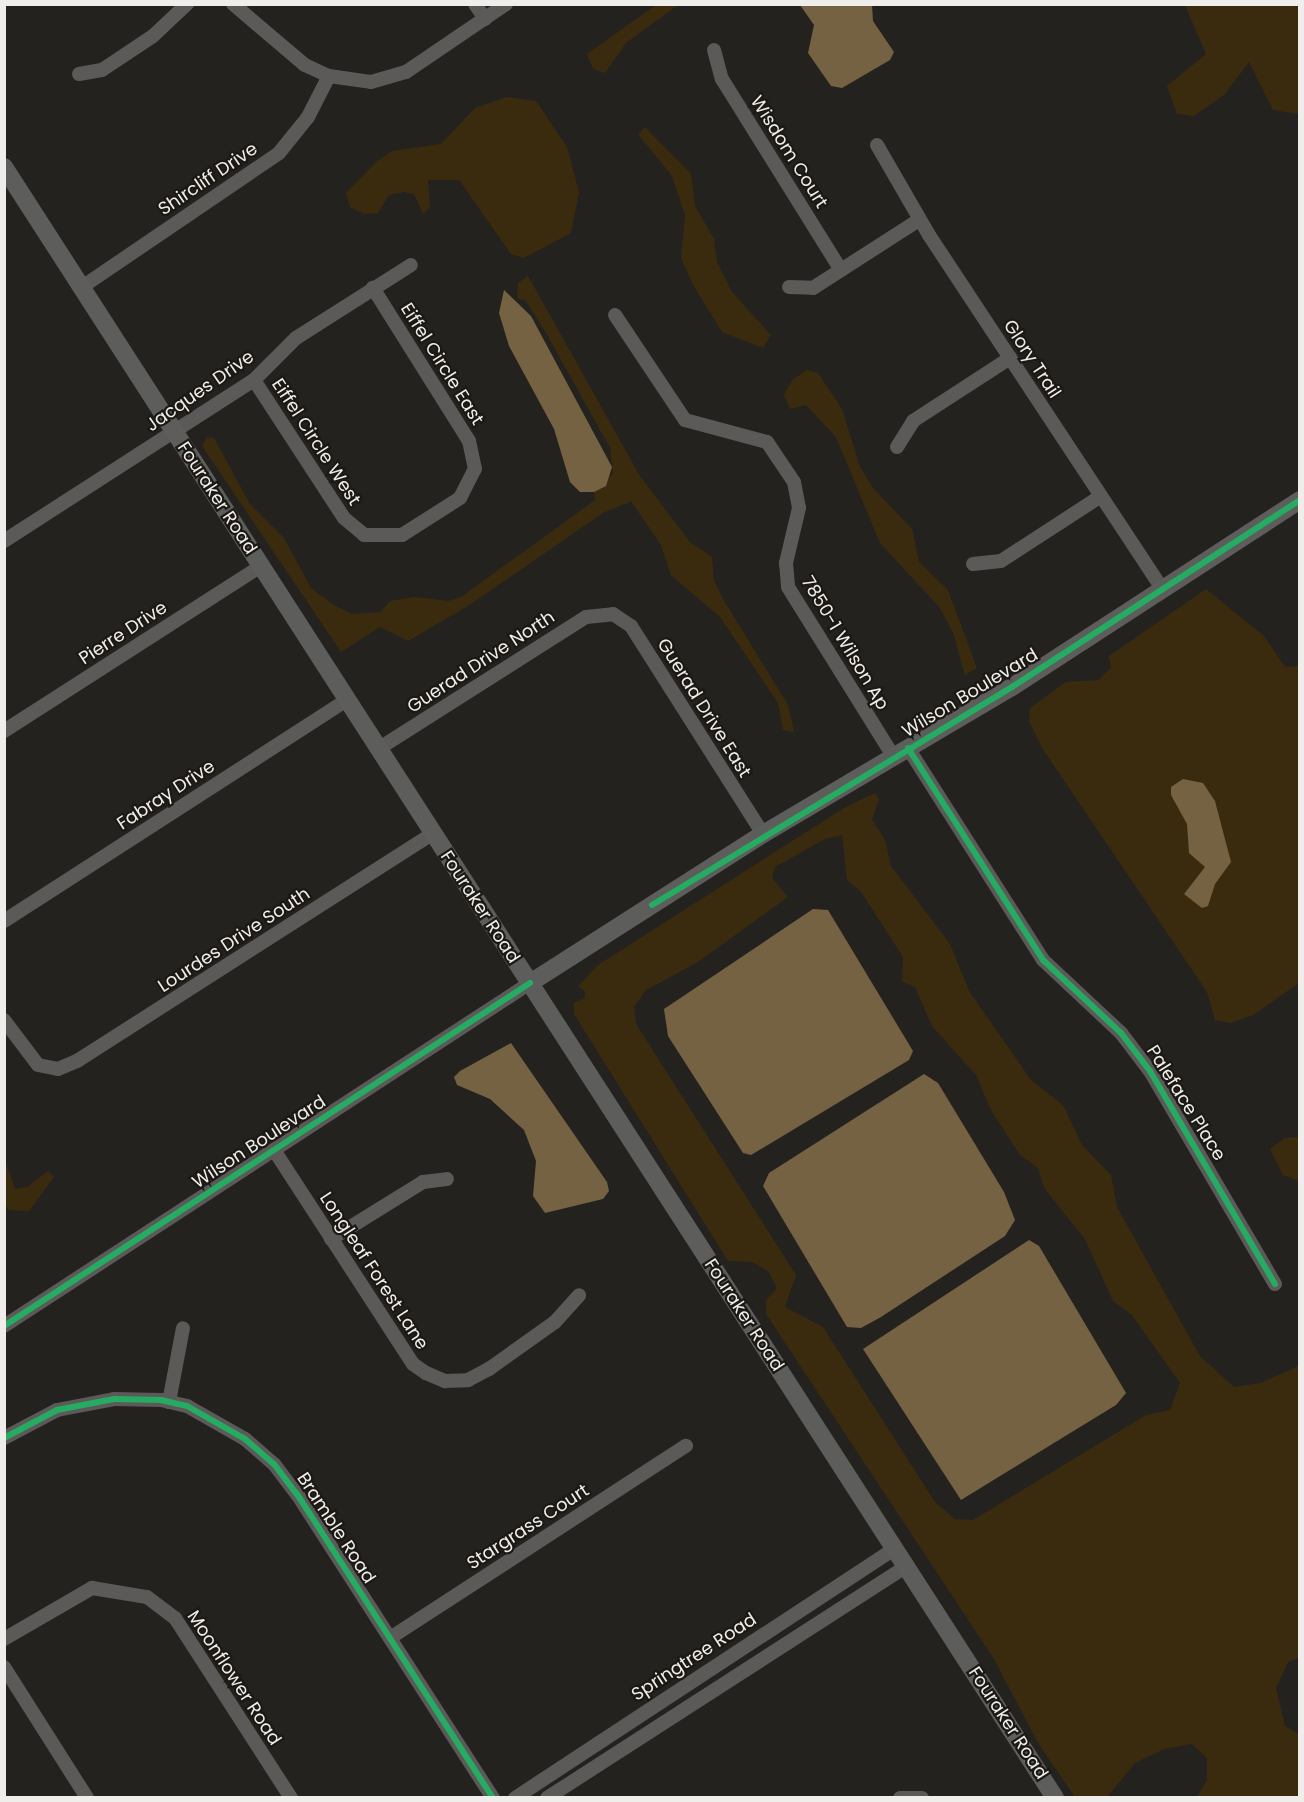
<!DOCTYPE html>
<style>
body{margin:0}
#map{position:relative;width:1304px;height:1802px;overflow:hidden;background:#24221f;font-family:Poppins,sans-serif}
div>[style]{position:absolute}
.green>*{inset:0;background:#3a2b0f}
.water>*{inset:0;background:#756242}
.minor>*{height:14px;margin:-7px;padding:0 7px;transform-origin:7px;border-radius:7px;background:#5b5a59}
.secondary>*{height:18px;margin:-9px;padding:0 9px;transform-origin:9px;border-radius:9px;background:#5d5d5b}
.cycleway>*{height:6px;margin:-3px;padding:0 3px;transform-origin:3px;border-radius:3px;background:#26ab63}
span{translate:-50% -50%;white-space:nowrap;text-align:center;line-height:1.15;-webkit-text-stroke:4.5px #1c1914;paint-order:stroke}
.street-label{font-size:18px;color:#f0eeeb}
.frame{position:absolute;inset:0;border:6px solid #f0eeeb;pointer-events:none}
</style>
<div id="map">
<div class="green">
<i style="clip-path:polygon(656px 5px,678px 5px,626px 43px,605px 73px,593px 69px,587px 54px)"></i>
<i style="clip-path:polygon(1185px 5px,1299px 5px,1299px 114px,1273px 110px,1249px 62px,1225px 94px,1194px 116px,1177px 114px,1167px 86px,1206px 54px)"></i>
<i style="clip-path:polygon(507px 97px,536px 101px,567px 147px,579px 192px,571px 233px,524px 258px,511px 254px,459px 180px,428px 180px,430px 207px,423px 214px,414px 194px,404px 192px,389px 195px,378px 213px,364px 214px,350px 207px,346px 193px,377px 161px,392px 151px,441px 144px,475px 108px)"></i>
<i style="clip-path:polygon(645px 127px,691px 174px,695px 206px,714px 239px,717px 262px,732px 292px,771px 335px,763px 348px,722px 332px,693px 285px,681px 258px,685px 215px,672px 176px,638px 134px)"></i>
<i style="clip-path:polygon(528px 276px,640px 476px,690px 542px,712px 557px,714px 580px,723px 599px,788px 705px,794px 732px,783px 730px,778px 703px,720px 617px,671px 575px,661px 545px,631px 501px,603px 513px,471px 604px,408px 641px,380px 627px,341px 652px,202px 446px,207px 437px,214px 438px,250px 504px,284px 538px,311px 588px,332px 604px,352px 614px,381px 612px,390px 601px,415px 597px,448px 601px,461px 597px,595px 500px,594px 492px,613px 474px,610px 447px,600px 430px,549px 338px,526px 301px,517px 298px,518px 283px)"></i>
<i style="clip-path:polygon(807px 370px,818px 373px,842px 409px,860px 467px,873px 488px,912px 529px,919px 562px,948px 590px,977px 668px,965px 675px,953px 633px,940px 608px,880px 543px,836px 437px,806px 405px,790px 409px,784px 395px,792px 380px)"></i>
<i style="clip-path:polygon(1206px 589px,1264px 636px,1285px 667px,1299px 666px,1299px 983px,1253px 1015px,1230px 1023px,1215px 1020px,1207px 992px,1042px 748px,1029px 721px,1030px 708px,1066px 682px,1098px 680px,1111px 668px,1109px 656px)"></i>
<i style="clip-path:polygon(evenodd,875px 793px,879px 799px,872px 820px,885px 840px,891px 866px,950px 944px,969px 991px,1031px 1080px,1063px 1105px,1082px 1145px,1111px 1175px,1117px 1207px,1200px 1356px,1234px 1387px,1260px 1383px,1299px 1366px,1299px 1658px,1288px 1662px,1276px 1688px,1285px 1726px,1299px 1734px,1299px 1797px,1197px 1797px,1207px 1780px,1207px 1758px,1192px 1744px,1164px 1749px,1135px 1763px,1107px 1797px,1075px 1797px,1038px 1743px,994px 1659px,766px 1314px,766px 1300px,777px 1288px,768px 1271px,752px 1262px,728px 1261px,574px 1014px,574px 1003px,585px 998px,585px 991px,578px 986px,598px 965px,844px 808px,875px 793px,842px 835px,847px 880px,861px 892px,903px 957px,902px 981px,915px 987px,932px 1026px,976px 1075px,991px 1110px,1020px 1155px,1038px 1168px,1044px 1188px,1085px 1239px,1113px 1301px,1132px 1315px,1180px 1383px,1170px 1410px,1146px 1415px,973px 1520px,955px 1519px,935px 1502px,823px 1327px,785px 1307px,796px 1275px,636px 1024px,634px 1007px,646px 990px,698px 962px,788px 897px,772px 878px,775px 867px,825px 839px,842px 835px)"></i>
<i style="clip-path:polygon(1299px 1137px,1300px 1137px,1299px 1181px,1283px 1175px,1270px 1149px,1285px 1138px)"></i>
<i style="clip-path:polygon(5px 1160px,15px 1189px,27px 1187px,48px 1171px,54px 1177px,29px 1211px,9px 1210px,5px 1204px)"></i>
</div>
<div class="water">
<i style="clip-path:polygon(800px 5px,872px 5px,873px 21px,894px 52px,890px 60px,842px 88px,831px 86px,808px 53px,814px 25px)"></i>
<i style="clip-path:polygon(504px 290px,531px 316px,612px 467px,606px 486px,594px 492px,580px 492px,570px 482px,554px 429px,509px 346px,499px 313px)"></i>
<i style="clip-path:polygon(1183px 779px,1203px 783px,1215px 801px,1231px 862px,1215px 884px,1208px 906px,1202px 908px,1184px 894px,1205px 867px,1189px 853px,1187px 824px,1171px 795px,1171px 787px)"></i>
<i style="clip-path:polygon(813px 909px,828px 910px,913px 1051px,909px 1060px,751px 1155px,743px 1153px,668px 1036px,664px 1009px)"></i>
<i style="clip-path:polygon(511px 1043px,607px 1182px,609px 1191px,603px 1199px,545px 1213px,533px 1196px,536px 1161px,524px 1130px,490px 1099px,457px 1085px,454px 1077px,460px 1071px)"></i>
<i style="clip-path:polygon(924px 1074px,938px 1083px,1004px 1192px,1015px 1220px,1005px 1236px,881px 1317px,861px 1328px,847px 1327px,763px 1186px,769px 1173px)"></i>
<i style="clip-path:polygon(1029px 1240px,1039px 1246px,1126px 1393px,1116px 1405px,961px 1500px,863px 1349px)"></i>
</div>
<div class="minor">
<i style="left:233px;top:4px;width:94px;rotate:40.3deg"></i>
<i style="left:305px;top:65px;width:26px;rotate:25deg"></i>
<i style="left:329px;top:76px;width:42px;rotate:8.1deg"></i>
<i style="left:371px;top:82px;width:36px;rotate:-16deg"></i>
<i style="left:406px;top:72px;width:121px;rotate:-34.2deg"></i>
<i style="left:475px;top:4px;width:18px;rotate:56deg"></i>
<i style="left:714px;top:50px;width:30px;rotate:75deg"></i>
<i style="left:722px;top:79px;width:225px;rotate:58.1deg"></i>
<i style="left:79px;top:74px;width:23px;rotate:-10deg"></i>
<i style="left:102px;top:70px;width:61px;rotate:-33.7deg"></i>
<i style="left:153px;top:36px;width:47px;rotate:-43.3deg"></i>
<i style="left:877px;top:145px;width:104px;rotate:60deg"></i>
<i style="left:929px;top:235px;width:425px;rotate:56.6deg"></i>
<i style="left:82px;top:287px;width:238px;rotate:-34.2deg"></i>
<i style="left:279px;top:153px;width:46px;rotate:-51.1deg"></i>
<i style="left:308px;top:117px;width:46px;rotate:-62.9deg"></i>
<i style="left:789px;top:287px;width:24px;rotate:2deg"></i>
<i style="left:813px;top:288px;width:126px;rotate:-32.7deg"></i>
<i style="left:615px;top:315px;width:126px;rotate:56.3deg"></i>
<i style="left:685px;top:420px;width:85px;rotate:15deg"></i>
<i style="left:767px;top:442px;width:48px;rotate:56deg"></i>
<i style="left:794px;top:482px;width:26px;rotate:79deg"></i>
<i style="left:799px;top:508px;width:57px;rotate:103.3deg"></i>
<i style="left:786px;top:563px;width:24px;rotate:85deg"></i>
<i style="left:788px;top:587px;width:199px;rotate:58.1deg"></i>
<i style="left:254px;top:380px;width:165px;rotate:56.9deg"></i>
<i style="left:344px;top:518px;width:26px;rotate:40deg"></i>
<i style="left:364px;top:535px;width:38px"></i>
<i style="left:402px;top:535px;width:69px;rotate:-32.5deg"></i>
<i style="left:460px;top:498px;width:33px;rotate:-63deg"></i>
<i style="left:475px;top:469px;width:29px;rotate:-102deg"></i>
<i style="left:469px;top:441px;width:181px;rotate:-122.1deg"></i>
<i style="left:897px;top:447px;width:31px;rotate:-58deg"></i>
<i style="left:913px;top:421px;width:116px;rotate:-33deg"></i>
<i style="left:4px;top:541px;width:297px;rotate:-32.8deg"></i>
<i style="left:254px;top:380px;width:59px;rotate:-45deg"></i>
<i style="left:296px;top:338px;width:136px;rotate:-32.4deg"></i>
<i style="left:973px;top:564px;width:28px;rotate:-6deg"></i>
<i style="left:1001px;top:561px;width:119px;rotate:-33deg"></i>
<i style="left:4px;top:731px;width:305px;rotate:-32.7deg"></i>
<i style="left:908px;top:748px;width:251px;rotate:57.5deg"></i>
<i style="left:1043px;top:960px;width:107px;rotate:43.1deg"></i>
<i style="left:1121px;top:1033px;width:48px;rotate:52.7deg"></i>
<i style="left:1150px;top:1071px;width:247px;rotate:59.6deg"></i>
<i style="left:378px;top:749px;width:246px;rotate:-32.4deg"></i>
<i style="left:586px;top:617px;width:27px;rotate:-6deg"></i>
<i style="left:613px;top:614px;width:22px;rotate:34deg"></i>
<i style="left:631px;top:626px;width:246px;rotate:57.6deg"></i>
<i style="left:4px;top:921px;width:408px;rotate:-32.8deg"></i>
<i style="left:4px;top:1020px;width:56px;rotate:52.9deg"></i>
<i style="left:38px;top:1065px;width:20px;rotate:11deg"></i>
<i style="left:58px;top:1069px;width:21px;rotate:-23deg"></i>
<i style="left:77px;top:1061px;width:423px;rotate:-32.6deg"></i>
<i style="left:274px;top:1150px;width:255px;rotate:57deg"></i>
<i style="left:413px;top:1364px;width:16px;rotate:35deg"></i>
<i style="left:426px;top:1373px;width:21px;rotate:23deg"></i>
<i style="left:445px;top:1381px;width:23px;rotate:-2deg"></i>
<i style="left:468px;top:1380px;width:24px;rotate:-28deg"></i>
<i style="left:489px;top:1369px;width:81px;rotate:-35.5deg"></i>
<i style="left:555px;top:1322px;width:36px;rotate:-48deg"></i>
<i style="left:331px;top:1239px;width:108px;rotate:-31.8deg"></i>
<i style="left:423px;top:1182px;width:24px;rotate:-7deg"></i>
<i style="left:4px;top:1326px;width:628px;rotate:-33.11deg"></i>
<i style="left:169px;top:1402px;width:75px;rotate:-79.3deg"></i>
<i style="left:4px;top:1438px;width:60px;rotate:-27.8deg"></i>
<i style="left:57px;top:1410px;width:58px;rotate:-10.9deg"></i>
<i style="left:114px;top:1399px;width:47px;rotate:1.2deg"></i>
<i style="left:161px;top:1400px;width:27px;rotate:13deg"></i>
<i style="left:187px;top:1406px;width:67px;rotate:29.6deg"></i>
<i style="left:245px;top:1439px;width:38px;rotate:41deg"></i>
<i style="left:274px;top:1464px;width:38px;rotate:53deg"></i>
<i style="left:297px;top:1494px;width:362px;rotate:57.2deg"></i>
<i style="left:390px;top:1638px;width:353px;rotate:-33deg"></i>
<i style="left:4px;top:1639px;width:102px;rotate:-30.1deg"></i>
<i style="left:92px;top:1588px;width:56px;rotate:9.3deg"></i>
<i style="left:147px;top:1597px;width:35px;rotate:37deg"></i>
<i style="left:175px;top:1618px;width:214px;rotate:57.2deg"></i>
<i style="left:4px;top:1667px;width:155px;rotate:57.6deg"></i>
<i style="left:515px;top:1798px;width:453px;rotate:-33.3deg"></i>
<i style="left:547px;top:1798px;width:426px;rotate:-32.8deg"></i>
<i style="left:900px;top:1798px;width:22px"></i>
</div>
<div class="secondary">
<i style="left:4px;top:167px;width:1940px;rotate:57.2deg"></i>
<i style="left:530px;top:983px;width:277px;rotate:-32.6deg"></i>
<i style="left:763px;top:834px;width:289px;rotate:-30.6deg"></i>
<i style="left:1012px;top:687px;width:343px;rotate:-33deg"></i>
</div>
<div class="cycleway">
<i style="left:908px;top:748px;width:251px;rotate:57.5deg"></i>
<i style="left:1043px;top:960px;width:107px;rotate:43.1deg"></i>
<i style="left:1121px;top:1033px;width:48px;rotate:52.7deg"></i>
<i style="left:1150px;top:1071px;width:247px;rotate:59.6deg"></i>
<i style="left:652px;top:905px;width:421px;rotate:-31.2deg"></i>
<i style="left:1012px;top:687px;width:343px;rotate:-33deg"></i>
<i style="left:4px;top:1326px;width:628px;rotate:-33.11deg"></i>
<i style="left:4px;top:1438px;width:60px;rotate:-27.8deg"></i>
<i style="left:57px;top:1410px;width:58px;rotate:-10.9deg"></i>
<i style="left:114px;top:1399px;width:47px;rotate:1.2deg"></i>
<i style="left:161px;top:1400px;width:27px;rotate:13deg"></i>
<i style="left:187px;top:1406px;width:67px;rotate:29.6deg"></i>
<i style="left:245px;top:1439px;width:38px;rotate:41deg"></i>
<i style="left:274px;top:1464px;width:38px;rotate:53deg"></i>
<i style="left:297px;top:1494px;width:362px;rotate:57.2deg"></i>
</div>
<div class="street-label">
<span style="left:789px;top:152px;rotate:58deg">Wisdom Court</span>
<span style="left:208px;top:179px;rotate:-34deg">Shircliff Drive</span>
<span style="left:1032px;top:359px;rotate:57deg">Glory Trail</span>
<span style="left:442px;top:364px;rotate:58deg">Eiffel Circle East</span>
<span style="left:200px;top:391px;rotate:-35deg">Jacques Drive</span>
<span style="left:316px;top:442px;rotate:57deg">Eiffel Circle West</span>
<span style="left:217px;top:498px;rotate:57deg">Fouraker Road</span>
<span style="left:123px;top:633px;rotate:-33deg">Pierre Drive</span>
<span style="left:845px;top:643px;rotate:59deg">7850-1 Wilson Ap</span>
<span style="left:481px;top:662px;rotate:-33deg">Guerad Drive North</span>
<span style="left:970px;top:693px;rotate:-31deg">Wilson Boulevard</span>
<span style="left:704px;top:708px;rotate:58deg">Guerad Drive East</span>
<span style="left:166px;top:795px;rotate:-33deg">Fabray Drive</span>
<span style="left:480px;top:907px;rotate:57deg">Fouraker Road</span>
<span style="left:234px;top:940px;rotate:-33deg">Lourdes Drive South</span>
<span style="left:1186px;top:1103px;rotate:58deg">Paleface Place</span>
<span style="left:259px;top:1142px;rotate:-33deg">Wilson Boulevard</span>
<span style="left:374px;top:1271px;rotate:57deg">Longleaf Forest Lane</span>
<span style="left:744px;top:1315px;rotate:57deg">Fouraker Road</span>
<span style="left:528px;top:1527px;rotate:-33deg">Stargrass Court</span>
<span style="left:336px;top:1528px;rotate:57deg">Bramble Road</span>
<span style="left:694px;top:1657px;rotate:-33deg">Springtree Road</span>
<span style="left:234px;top:1678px;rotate:57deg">Moonflower Road</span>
<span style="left:1008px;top:1723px;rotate:57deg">Fouraker Road</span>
</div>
<div class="frame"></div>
</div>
